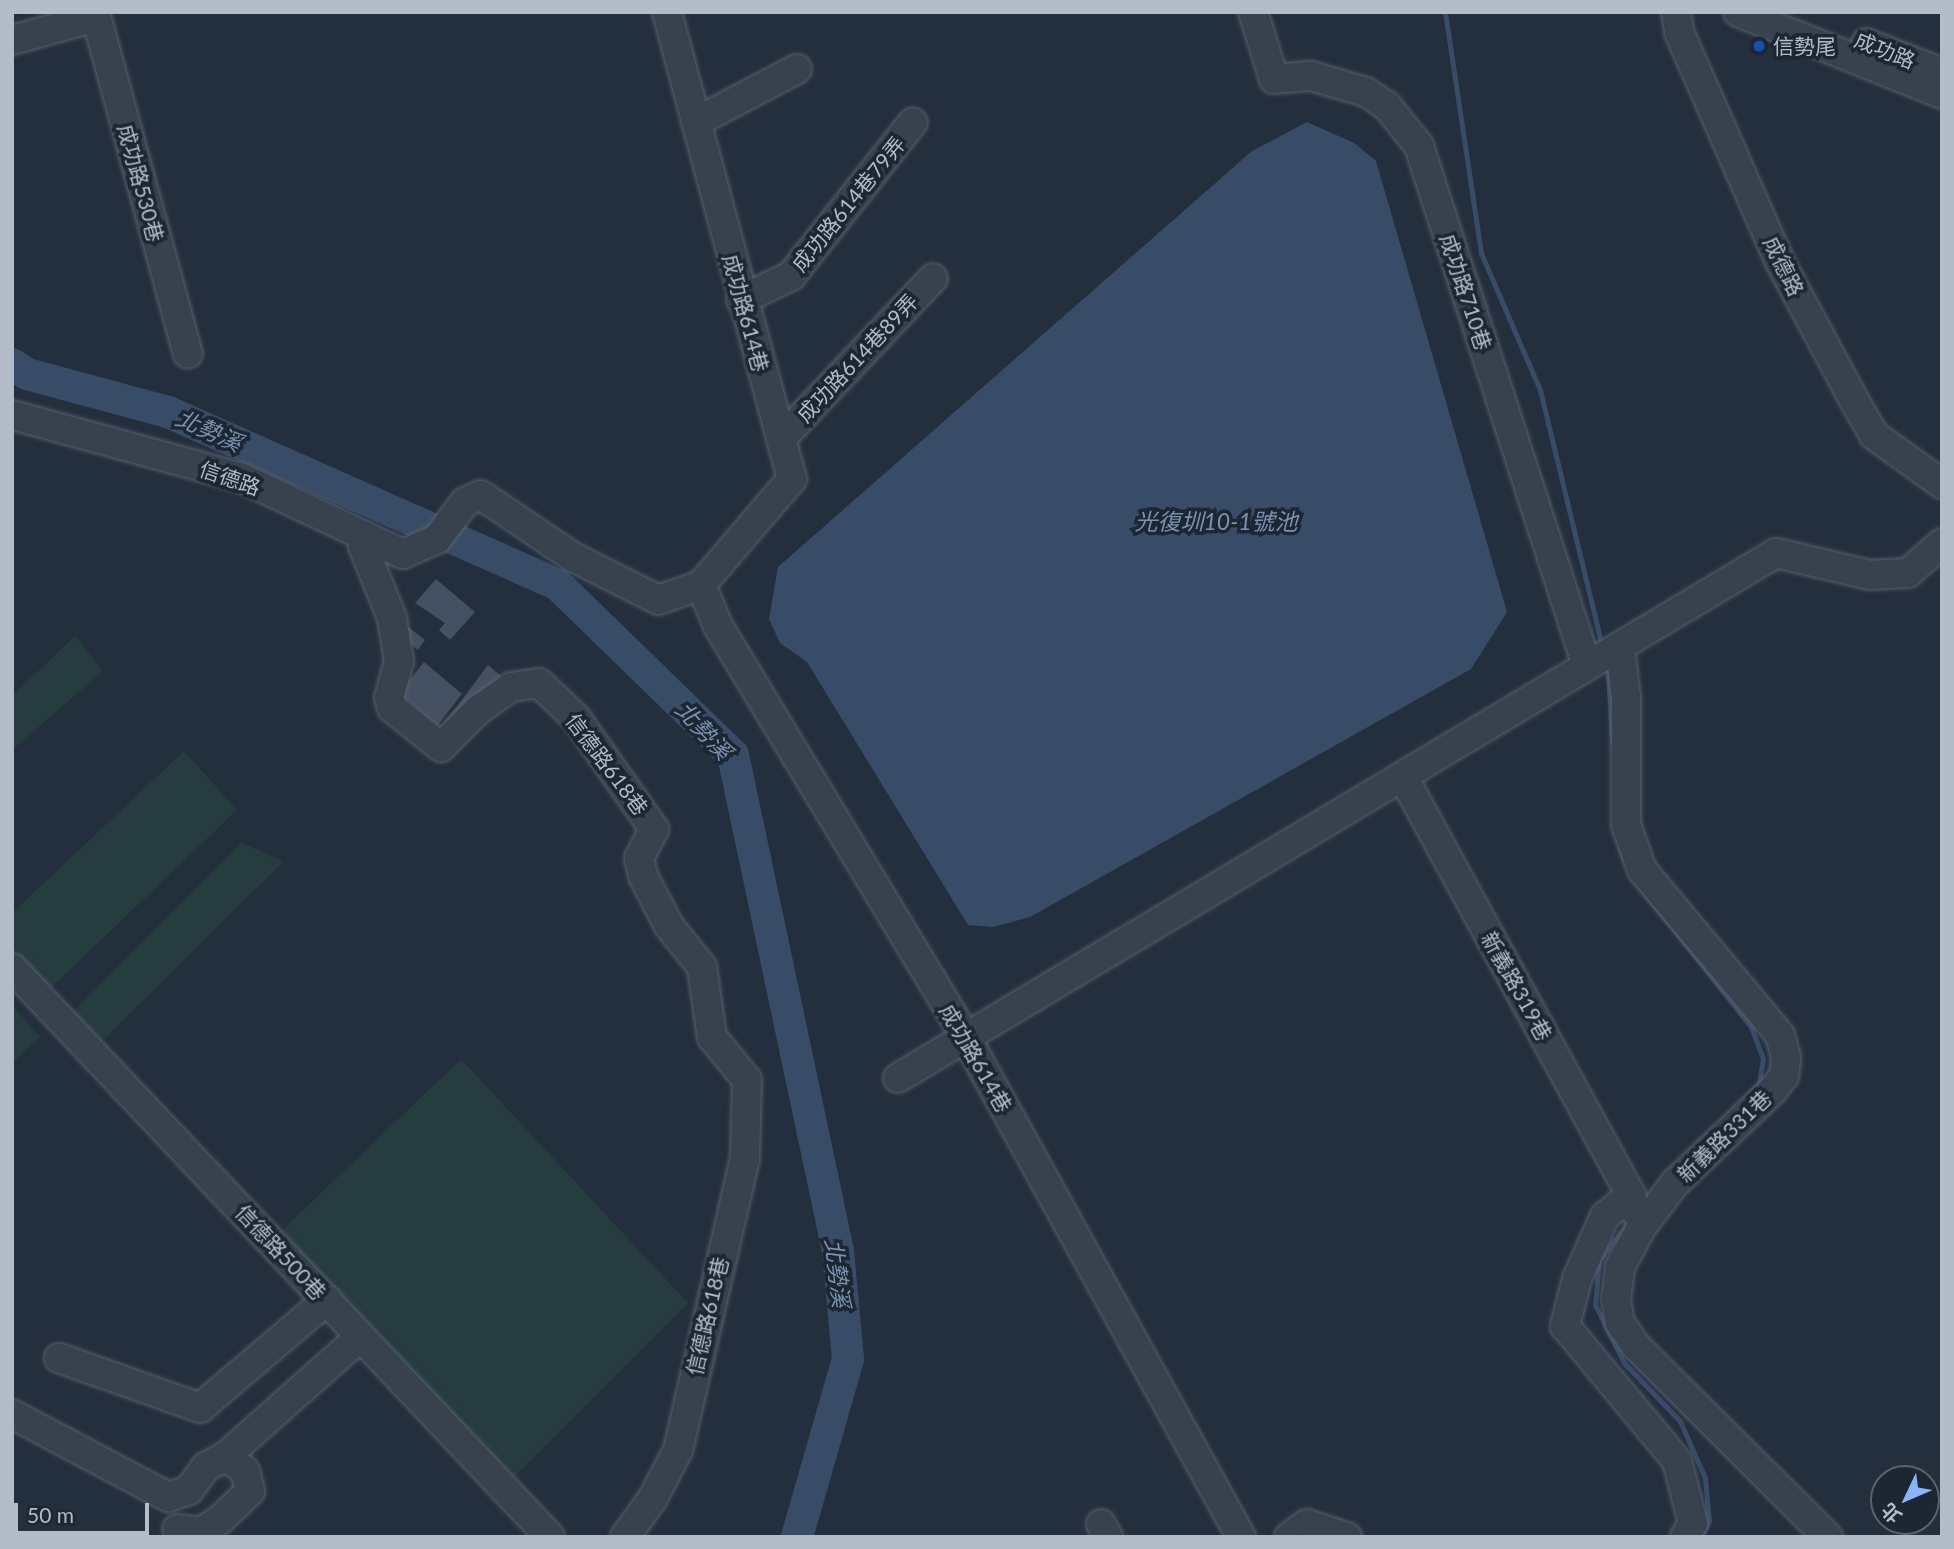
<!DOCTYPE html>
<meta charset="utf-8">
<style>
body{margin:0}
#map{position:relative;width:1954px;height:1549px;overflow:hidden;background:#242f3e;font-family:Lato,"Noto Sans TC",sans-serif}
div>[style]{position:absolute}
.green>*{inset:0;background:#263c3f}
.water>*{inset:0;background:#394c67}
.stream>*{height:5px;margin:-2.5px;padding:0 2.5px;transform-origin:2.5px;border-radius:2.5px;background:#394c67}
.river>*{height:32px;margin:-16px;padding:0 16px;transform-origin:16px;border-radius:16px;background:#394c67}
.building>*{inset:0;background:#455162}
.roads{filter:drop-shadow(0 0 2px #565f6c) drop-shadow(0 0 2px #565f6c)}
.minor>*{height:28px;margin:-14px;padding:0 14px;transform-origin:14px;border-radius:14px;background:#38414e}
.dots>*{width:19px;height:19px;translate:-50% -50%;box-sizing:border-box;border:4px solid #1d2633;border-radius:50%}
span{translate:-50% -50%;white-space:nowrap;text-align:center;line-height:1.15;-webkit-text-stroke:7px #1d2633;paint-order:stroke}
.poi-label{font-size:21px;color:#b4bcc9}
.left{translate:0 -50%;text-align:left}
.street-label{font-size:21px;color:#b4bcc9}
.water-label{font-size:23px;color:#7c92b1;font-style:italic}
.frame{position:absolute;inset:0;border:14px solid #b4bcc9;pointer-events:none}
.north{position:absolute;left:1870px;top:1465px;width:70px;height:70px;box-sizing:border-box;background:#1d2633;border:2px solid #59626f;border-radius:50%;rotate:226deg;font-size:19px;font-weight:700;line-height:28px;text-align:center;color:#b4bcc9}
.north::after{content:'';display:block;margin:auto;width:24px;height:32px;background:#8ab4f8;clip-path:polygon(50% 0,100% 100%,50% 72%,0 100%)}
.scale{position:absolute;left:14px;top:1503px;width:135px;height:32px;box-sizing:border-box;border:4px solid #b4bcc9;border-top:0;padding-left:9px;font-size:21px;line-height:24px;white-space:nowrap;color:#b4bcc9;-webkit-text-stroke:5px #1d2633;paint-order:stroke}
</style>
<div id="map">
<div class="green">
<i style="clip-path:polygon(75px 636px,103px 671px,12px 750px,12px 696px)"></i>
<i style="clip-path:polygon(184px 751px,237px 810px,36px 1002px,12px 977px,12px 913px)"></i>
<i style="clip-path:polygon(242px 842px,283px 862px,99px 1044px,58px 1027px)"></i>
<i style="clip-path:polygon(12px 1005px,40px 1037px,12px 1064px)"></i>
<i style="clip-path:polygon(461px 1059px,688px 1303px,513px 1478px,280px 1232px)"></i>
</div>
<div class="water">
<i style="clip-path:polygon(1307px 122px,1354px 143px,1376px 161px,1507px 612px,1471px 669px,1030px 917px,993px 927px,968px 925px,807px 662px,780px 643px,769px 619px,778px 567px,1252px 151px)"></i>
</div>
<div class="stream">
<i style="left:1445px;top:12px;width:244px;rotate:81.5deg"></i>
<i style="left:1481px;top:253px;width:149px;rotate:66.7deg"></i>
<i style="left:1540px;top:390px;width:259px;rotate:76.4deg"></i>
<i style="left:1608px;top:672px;width:70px;rotate:86.7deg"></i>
<i style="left:1617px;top:835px;width:25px;rotate:74deg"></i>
<i style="left:1639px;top:886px;width:180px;rotate:51.5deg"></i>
<i style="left:1751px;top:1027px;width:33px;rotate:69deg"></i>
<i style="left:1763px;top:1058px;width:25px;rotate:99deg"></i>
<i style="left:1759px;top:1083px;width:21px;rotate:133deg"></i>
<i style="left:1627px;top:1224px;width:46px;rotate:127.9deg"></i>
<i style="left:1599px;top:1260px;width:45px;rotate:95.1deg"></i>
<i style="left:1595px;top:1305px;width:65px;rotate:63.4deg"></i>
<i style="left:1624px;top:1363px;width:81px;rotate:46deg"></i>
<i style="left:1680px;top:1421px;width:62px;rotate:66.3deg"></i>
<i style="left:1705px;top:1478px;width:43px;rotate:84.7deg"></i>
<i style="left:1709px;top:1521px;width:13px;rotate:119deg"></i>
</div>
<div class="river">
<i style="left:12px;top:364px;width:18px;rotate:34deg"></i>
<i style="left:27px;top:374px;width:146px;rotate:15.1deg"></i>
<i style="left:168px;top:412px;width:425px;rotate:23.9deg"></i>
<i style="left:557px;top:584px;width:245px;rotate:44.2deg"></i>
<i style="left:733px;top:755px;width:507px;rotate:78.05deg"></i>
<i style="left:838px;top:1251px;width:108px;rotate:84.7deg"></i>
<i style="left:848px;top:1359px;width:185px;rotate:106deg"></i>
</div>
<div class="building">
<i style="clip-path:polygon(436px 579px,475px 612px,450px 640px,439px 630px,445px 623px,415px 603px)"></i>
<i style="clip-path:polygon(407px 626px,425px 640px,418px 650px,400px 636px)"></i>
<i style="clip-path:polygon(424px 662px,462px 694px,437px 726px,399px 693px)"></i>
<i style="clip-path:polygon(488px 665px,507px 681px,451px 732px,443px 725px)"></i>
</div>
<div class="roads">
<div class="minor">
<i style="left:95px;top:12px;width:354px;rotate:74.8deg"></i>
<i style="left:1253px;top:12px;width:70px;rotate:72.6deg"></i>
<i style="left:1274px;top:79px;width:37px;rotate:-5deg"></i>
<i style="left:1311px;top:76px;width:57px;rotate:16.2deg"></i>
<i style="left:1366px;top:92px;width:25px;rotate:34deg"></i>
<i style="left:1387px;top:106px;width:51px;rotate:51.3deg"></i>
<i style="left:1419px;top:146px;width:546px;rotate:72.1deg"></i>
<i style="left:1676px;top:12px;width:20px;rotate:81deg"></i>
<i style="left:1679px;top:32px;width:251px;rotate:66.3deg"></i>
<i style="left:1780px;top:262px;width:159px;rotate:61.8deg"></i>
<i style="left:1855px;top:402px;width:38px;rotate:60deg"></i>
<i style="left:1874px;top:435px;width:84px;rotate:35.8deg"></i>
<i style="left:1738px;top:12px;width:220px;rotate:21.9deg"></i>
<i style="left:12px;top:40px;width:87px;rotate:-15.3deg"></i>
<i style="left:1866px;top:43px;width:82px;rotate:21.5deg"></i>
<i style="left:696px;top:122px;width:114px;rotate:-27.7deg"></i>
<i style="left:741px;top:300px;width:55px;rotate:-25.6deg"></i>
<i style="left:791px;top:276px;width:196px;rotate:-51.6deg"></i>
<i style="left:12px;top:415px;width:238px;rotate:15.3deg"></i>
<i style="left:242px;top:478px;width:178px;rotate:25.3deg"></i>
<i style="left:403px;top:554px;width:37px;rotate:-24deg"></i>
<i style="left:437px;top:539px;width:46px;rotate:-52.9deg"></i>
<i style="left:465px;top:502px;width:17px;rotate:-24deg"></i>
<i style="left:481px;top:495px;width:111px;rotate:34deg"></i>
<i style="left:573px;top:557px;width:95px;rotate:26.8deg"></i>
<i style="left:658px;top:600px;width:46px;rotate:-19.2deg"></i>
<i style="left:701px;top:585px;width:140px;rotate:-49.4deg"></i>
<i style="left:792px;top:479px;width:483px;rotate:-105deg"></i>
<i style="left:781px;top:439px;width:221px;rotate:-46.6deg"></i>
<i style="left:365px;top:537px;width:9px;rotate:103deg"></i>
<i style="left:363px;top:546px;width:78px;rotate:68.1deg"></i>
<i style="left:392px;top:618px;width:44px;rotate:80.8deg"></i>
<i style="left:399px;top:661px;width:38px;rotate:105deg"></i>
<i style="left:389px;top:698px;width:10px;rotate:73deg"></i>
<i style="left:392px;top:708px;width:63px;rotate:38.5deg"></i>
<i style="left:441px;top:747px;width:52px;rotate:-45deg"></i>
<i style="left:478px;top:710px;width:40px;rotate:-34.9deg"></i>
<i style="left:511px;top:687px;width:28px;rotate:-8deg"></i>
<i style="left:539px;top:683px;width:51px;rotate:43.4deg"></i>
<i style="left:576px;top:718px;width:136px;rotate:54.9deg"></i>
<i style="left:654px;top:829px;width:33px;rotate:117deg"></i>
<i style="left:639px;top:858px;width:18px;rotate:77deg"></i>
<i style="left:643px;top:876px;width:56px;rotate:62.5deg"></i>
<i style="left:669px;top:926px;width:53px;rotate:51.2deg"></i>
<i style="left:702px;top:967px;width:71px;rotate:81.9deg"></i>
<i style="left:712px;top:1037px;width:55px;rotate:50.9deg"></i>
<i style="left:747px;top:1080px;width:78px;rotate:91.5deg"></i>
<i style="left:745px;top:1158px;width:300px;rotate:102.9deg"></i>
<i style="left:678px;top:1450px;width:54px;rotate:117.5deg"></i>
<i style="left:653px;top:1498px;width:48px;rotate:125.7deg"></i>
<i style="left:701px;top:585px;width:44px;rotate:67.5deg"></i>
<i style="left:718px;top:626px;width:479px;rotate:58.9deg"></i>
<i style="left:965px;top:1036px;width:572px;rotate:61.15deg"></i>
<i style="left:1620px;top:648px;width:50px;rotate:83.2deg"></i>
<i style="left:1626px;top:698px;width:127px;rotate:90deg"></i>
<i style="left:1626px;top:825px;width:48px;rotate:70.4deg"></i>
<i style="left:1642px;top:870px;width:215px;rotate:50.1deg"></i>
<i style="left:1780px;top:1035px;width:24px;rotate:75deg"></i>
<i style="left:1786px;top:1058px;width:18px;rotate:96deg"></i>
<i style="left:1784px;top:1076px;width:19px;rotate:129deg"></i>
<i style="left:1772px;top:1091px;width:134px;rotate:136.5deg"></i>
<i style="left:1675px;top:1183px;width:56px;rotate:127.1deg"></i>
<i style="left:1641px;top:1228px;width:44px;rotate:118.3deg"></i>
<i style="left:1620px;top:1267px;width:32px;rotate:97deg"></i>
<i style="left:1616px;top:1299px;width:24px;rotate:81deg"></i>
<i style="left:1620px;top:1323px;width:28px;rotate:55deg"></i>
<i style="left:1636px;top:1346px;width:271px;rotate:44.9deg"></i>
<i style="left:1403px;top:777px;width:476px;rotate:61.4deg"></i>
<i style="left:12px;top:968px;width:783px;rotate:46.6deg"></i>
<i style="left:898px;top:1078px;width:1023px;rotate:-30.88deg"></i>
<i style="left:1776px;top:553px;width:97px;rotate:13.2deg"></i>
<i style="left:1870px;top:575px;width:38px;rotate:-3deg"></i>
<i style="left:1908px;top:573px;width:45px;rotate:-41.4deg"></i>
<i style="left:1636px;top:1212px;width:18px;rotate:-106deg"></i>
<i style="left:1631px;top:1195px;width:33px;rotate:141deg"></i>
<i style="left:1605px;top:1216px;width:69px;rotate:114deg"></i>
<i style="left:1577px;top:1279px;width:49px;rotate:104.3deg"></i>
<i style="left:1565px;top:1326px;width:175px;rotate:50.3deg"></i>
<i style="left:1677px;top:1461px;width:64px;rotate:75.5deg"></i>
<i style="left:1693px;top:1523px;width:16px;rotate:120deg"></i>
<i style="left:59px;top:1358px;width:150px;rotate:19.5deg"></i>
<i style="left:200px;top:1408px;width:167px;rotate:-40.4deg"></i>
<i style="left:12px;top:1414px;width:177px;rotate:28deg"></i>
<i style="left:168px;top:1497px;width:22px;rotate:-18deg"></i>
<i style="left:189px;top:1490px;width:29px;rotate:-54deg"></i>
<i style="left:206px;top:1467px;width:23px;rotate:-29deg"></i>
<i style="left:226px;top:1456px;width:24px;rotate:38deg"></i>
<i style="left:245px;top:1471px;width:21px;rotate:76deg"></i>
<i style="left:250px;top:1491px;width:40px;rotate:136deg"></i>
<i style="left:221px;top:1519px;width:24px;rotate:147deg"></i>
<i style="left:201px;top:1532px;width:24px;rotate:-173deg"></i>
<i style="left:226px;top:1456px;width:179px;rotate:-41.6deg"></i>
<i style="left:1101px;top:1524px;width:15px;rotate:62deg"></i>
<i style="left:1289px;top:1537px;width:22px;rotate:-36deg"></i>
<i style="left:1307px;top:1524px;width:42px;rotate:18deg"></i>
</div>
</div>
<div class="dots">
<i style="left:1759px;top:46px;background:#1a4fb4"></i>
</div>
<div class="poi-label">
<span class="left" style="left:1773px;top:46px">信勢尾</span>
</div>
<div class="street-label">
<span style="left:1885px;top:50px;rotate:22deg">成功路</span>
<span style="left:141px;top:183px;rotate:75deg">成功路530巷</span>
<span style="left:848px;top:204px;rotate:-51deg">成功路614巷79弄</span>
<span style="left:1784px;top:266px;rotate:64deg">成德路</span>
<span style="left:1466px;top:292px;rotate:72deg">成功路710巷</span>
<span style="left:746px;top:313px;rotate:75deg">成功路614巷</span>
<span style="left:857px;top:358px;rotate:-47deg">成功路614巷89弄</span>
<span style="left:230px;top:478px;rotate:19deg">信德路</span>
<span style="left:607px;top:764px;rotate:53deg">信德路618巷</span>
<span style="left:1517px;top:986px;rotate:61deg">新義路319巷</span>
<span style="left:976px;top:1058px;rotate:60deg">成功路614巷</span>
<span style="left:1724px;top:1136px;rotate:-44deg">新義路331巷</span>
<span style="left:281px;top:1252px;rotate:47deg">信德路500巷</span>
<span style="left:707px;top:1316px;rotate:-77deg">信德路618巷</span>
</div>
<div class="water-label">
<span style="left:209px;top:430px;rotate:24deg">北勢溪</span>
<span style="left:1216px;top:521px">光復圳10-1號池</span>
<span style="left:704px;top:730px;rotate:47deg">北勢溪</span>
<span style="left:838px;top:1273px;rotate:83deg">北勢溪</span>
</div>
<div class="frame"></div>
<div class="north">北</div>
<div class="scale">50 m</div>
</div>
